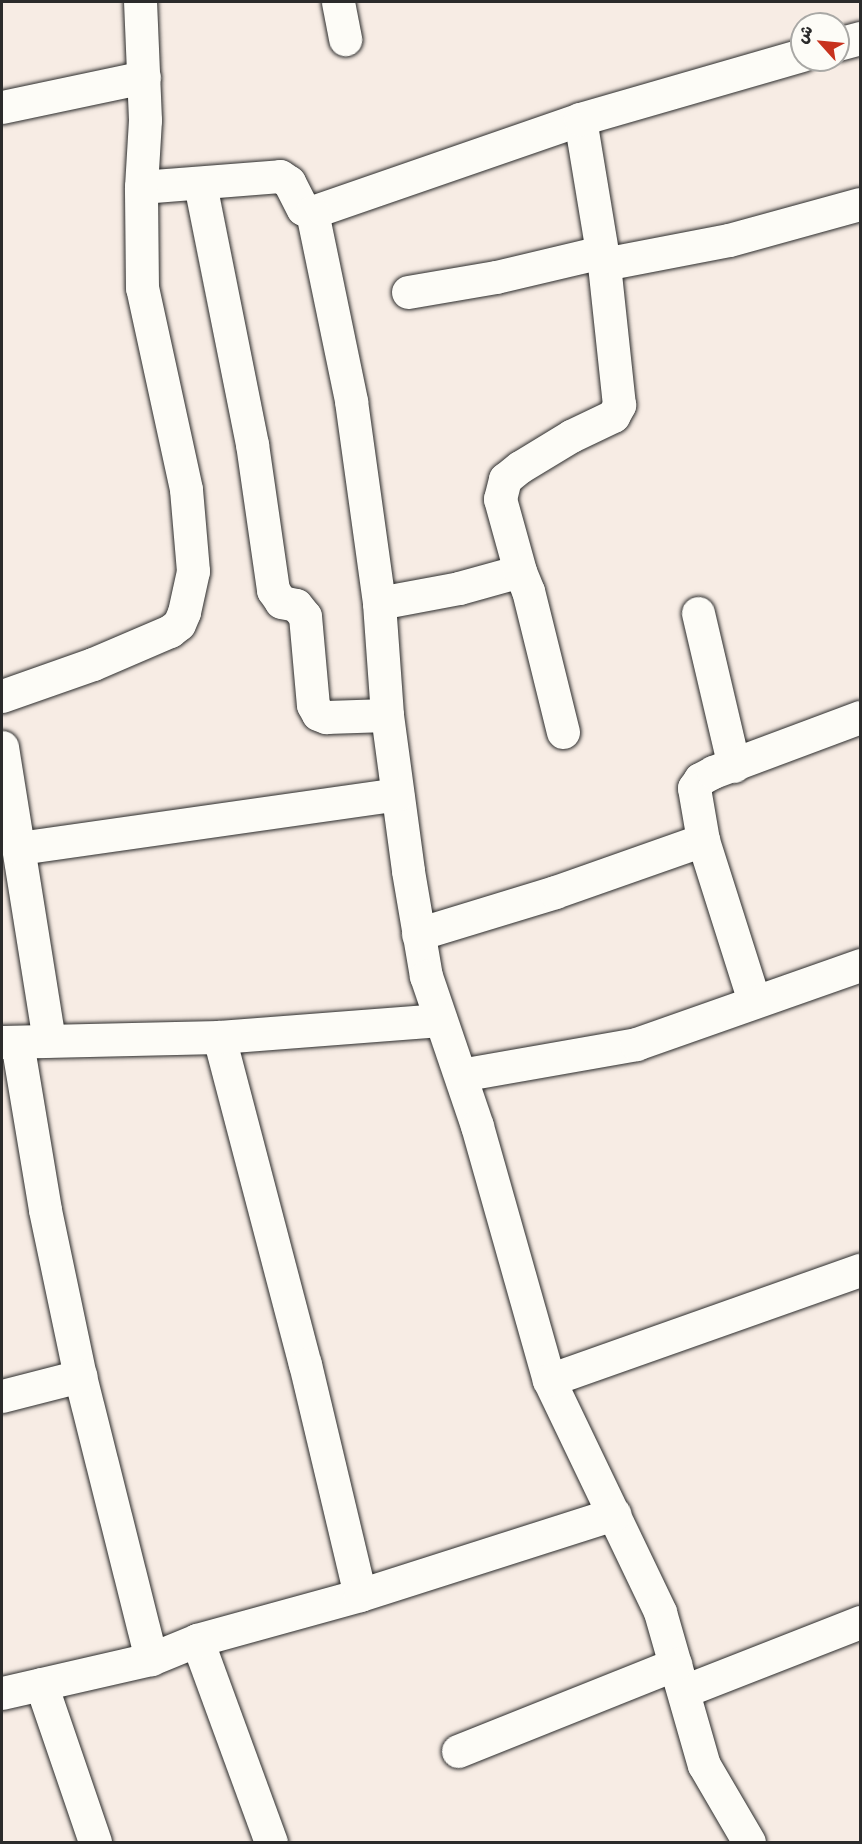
<!DOCTYPE html>
<meta charset="utf-8">
<style>
body{margin:0}
#map{position:relative;width:862px;height:1844px;overflow:hidden;background:#f7ece4;font-family:Mynerve,"Playpen Sans Arabic",sans-serif}
div>[style]{position:absolute}
.roads{filter:drop-shadow(0 0 2px #2b2b2b) drop-shadow(0 0 2px #2b2b2b)}
.minor>*{height:33px;margin:-16.5px;padding:0 16.5px;transform-origin:16.5px;border-radius:16.5px;background:#fdfcf7}
span{translate:-50% -50%;white-space:nowrap;text-align:center;line-height:1.15;-webkit-text-stroke:5px #fdfcf7;paint-order:stroke}
.frame{position:absolute;inset:0;border:3px solid #2b2b2b;pointer-events:none}
.north{position:absolute;left:790px;top:12px;width:60px;height:60px;box-sizing:border-box;background:#fdfcf7;border:2px solid #a9a8a5;border-radius:50%;rotate:297deg;font-size:16px;font-weight:700;line-height:24px;text-align:center;color:#2b2b2b}
.north::after{content:'';display:block;margin:auto;width:21px;height:27px;background:#c8321e;clip-path:polygon(50% 0,100% 100%,50% 72%,0 100%)}
</style>
<div id="map">
<div class="roads">
<div class="minor">
<i style="left:338px;top:2px;width:38px;rotate:79deg"></i>
<i style="left:838px;top:44px;width:23px;rotate:-15deg"></i>
<i style="left:2px;top:107px;width:145px;rotate:-11.9deg"></i>
<i style="left:580px;top:119px;width:147px;rotate:80.6deg"></i>
<i style="left:200px;top:184px;width:265px;rotate:78.7deg"></i>
<i style="left:252px;top:444px;width:148px;rotate:81.8deg"></i>
<i style="left:273px;top:590px;width:14px;rotate:56deg"></i>
<i style="left:281px;top:602px;width:15px;rotate:11deg"></i>
<i style="left:296px;top:605px;width:14px;rotate:51deg"></i>
<i style="left:305px;top:616px;width:89px;rotate:84.9deg"></i>
<i style="left:313px;top:705px;width:10px;rotate:61deg"></i>
<i style="left:318px;top:714px;width:9px;rotate:21deg"></i>
<i style="left:326px;top:717px;width:61px;rotate:-1.9deg"></i>
<i style="left:387px;top:715px;width:157px;rotate:82.3deg"></i>
<i style="left:408px;top:871px;width:107px;rotate:80.3deg"></i>
<i style="left:426px;top:976px;width:158px;rotate:71.2deg"></i>
<i style="left:477px;top:1126px;width:264px;rotate:74.2deg"></i>
<i style="left:549px;top:1380px;width:257px;rotate:64.4deg"></i>
<i style="left:660px;top:1612px;width:159px;rotate:74deg"></i>
<i style="left:704px;top:1765px;width:89px;rotate:59.7deg"></i>
<i style="left:141px;top:187px;width:139px;rotate:-4.5deg"></i>
<i style="left:280px;top:176px;width:11px;rotate:34deg"></i>
<i style="left:289px;top:182px;width:30px;rotate:63deg"></i>
<i style="left:303px;top:209px;width:9px;rotate:18deg"></i>
<i style="left:312px;top:212px;width:284px;rotate:-19.1deg"></i>
<i style="left:580px;top:119px;width:231px;rotate:-16.1deg"></i>
<i style="left:312px;top:212px;width:193px;rotate:78.3deg"></i>
<i style="left:351px;top:401px;width:204px;rotate:82.1deg"></i>
<i style="left:379px;top:603px;width:112px;rotate:85.9deg"></i>
<i style="left:408px;top:292px;width:89px;rotate:-9.7deg"></i>
<i style="left:496px;top:277px;width:109px;rotate:-13.3deg"></i>
<i style="left:379px;top:603px;width:81px;rotate:-10.6deg"></i>
<i style="left:459px;top:588px;width:63px;rotate:-15.6deg"></i>
<i style="left:698px;top:613px;width:157px;rotate:76.8deg"></i>
<i style="left:2px;top:696px;width:96px;rotate:-19.4deg"></i>
<i style="left:93px;top:664px;width:84px;rotate:-23.2deg"></i>
<i style="left:170px;top:631px;width:11px;rotate:-38deg"></i>
<i style="left:179px;top:624px;width:13px;rotate:-67deg"></i>
<i style="left:184px;top:612px;width:42px;rotate:-77.6deg"></i>
<i style="left:193px;top:571px;width:82px;rotate:-94.9deg"></i>
<i style="left:186px;top:489px;width:206px;rotate:-102.3deg"></i>
<i style="left:142px;top:288px;width:101px;rotate:-90.6deg"></i>
<i style="left:141px;top:187px;width:67px;rotate:-86.6deg"></i>
<i style="left:145px;top:120px;width:118px;rotate:-92.4deg"></i>
<i style="left:563px;top:732px;width:145px;rotate:-103.9deg"></i>
<i style="left:528px;top:591px;width:22px;rotate:-112deg"></i>
<i style="left:520px;top:571px;width:75px;rotate:-105.5deg"></i>
<i style="left:500px;top:499px;width:21px;rotate:-76deg"></i>
<i style="left:505px;top:479px;width:19px;rotate:-39deg"></i>
<i style="left:520px;top:467px;width:60px;rotate:-31.3deg"></i>
<i style="left:571px;top:436px;width:47px;rotate:-25.5deg"></i>
<i style="left:613px;top:416px;width:13px;rotate:-61deg"></i>
<i style="left:619px;top:405px;width:142px;rotate:-96.1deg"></i>
<i style="left:604px;top:264px;width:127px;rotate:-10.9deg"></i>
<i style="left:729px;top:240px;width:136px;rotate:-15.4deg"></i>
<i style="left:2px;top:747px;width:297px;rotate:80.9deg"></i>
<i style="left:19px;top:848px;width:382px;rotate:-8.1deg"></i>
<i style="left:418px;top:934px;width:143px;rotate:-17deg"></i>
<i style="left:555px;top:892px;width:157px;rotate:-19.4deg"></i>
<i style="left:754px;top:1001px;width:169px;rotate:-107.6deg"></i>
<i style="left:703px;top:840px;width:53px;rotate:-99.8deg"></i>
<i style="left:694px;top:788px;width:11px;rotate:-56deg"></i>
<i style="left:700px;top:779px;width:15px;rotate:-28deg"></i>
<i style="left:713px;top:772px;width:157px;rotate:-20.5deg"></i>
<i style="left:219px;top:1037px;width:338px;rotate:75.3deg"></i>
<i style="left:305px;top:1364px;width:237px;rotate:76.6deg"></i>
<i style="left:2px;top:1042px;width:217px;rotate:-1.3deg"></i>
<i style="left:219px;top:1037px;width:222px;rotate:-4.4deg"></i>
<i style="left:17px;top:1042px;width:170px;rotate:80.5deg"></i>
<i style="left:45px;top:1210px;width:170px;rotate:78.1deg"></i>
<i style="left:80px;top:1376px;width:292px;rotate:75.9deg"></i>
<i style="left:461px;top:1075px;width:178px;rotate:-10deg"></i>
<i style="left:636px;top:1044px;width:238px;rotate:-19.4deg"></i>
<i style="left:549px;top:1380px;width:330px;rotate:-19.5deg"></i>
<i style="left:2px;top:1396px;width:81px;rotate:-14.4deg"></i>
<i style="left:197px;top:1640px;width:215px;rotate:69.9deg"></i>
<i style="left:41px;top:1684px;width:167px;rotate:71.1deg"></i>
<i style="left:684px;top:1691px;width:189px;rotate:-21.4deg"></i>
<i style="left:2px;top:1693px;width:153px;rotate:-12.9deg"></i>
<i style="left:151px;top:1659px;width:50px;rotate:-22.4deg"></i>
<i style="left:197px;top:1640px;width:169px;rotate:-15.4deg"></i>
<i style="left:360px;top:1595px;width:267px;rotate:-17.7deg"></i>
<i style="left:458px;top:1751px;width:234px;rotate:-21.8deg"></i>
</div>
</div>
<div class="frame"></div>
<div class="north">ش</div>
</div>
